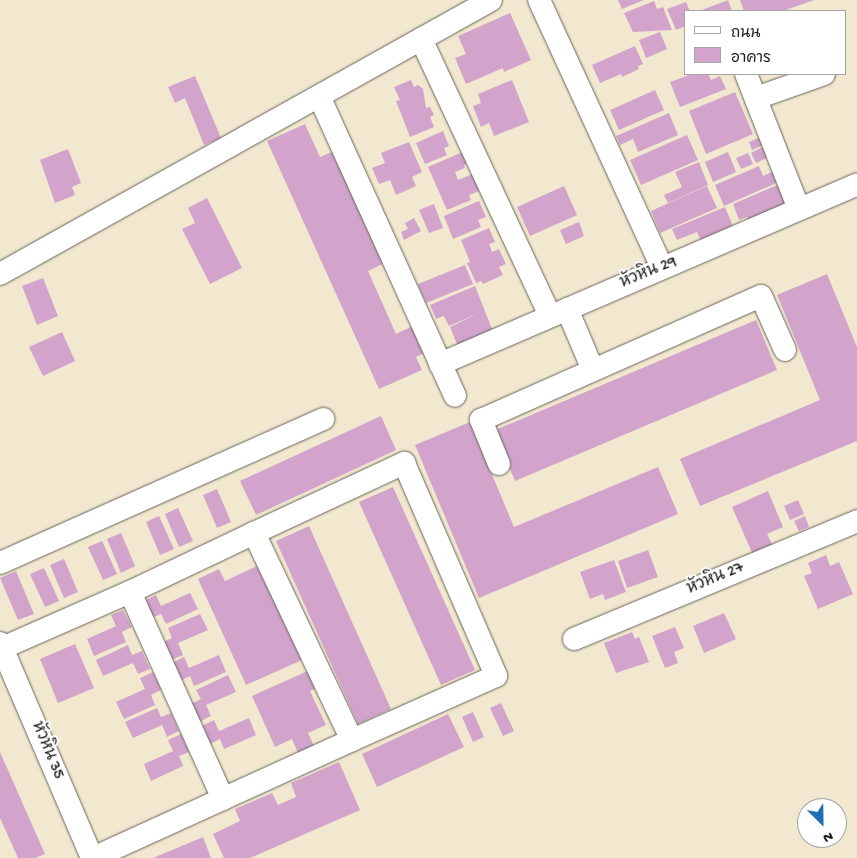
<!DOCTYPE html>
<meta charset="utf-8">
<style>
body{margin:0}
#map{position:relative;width:857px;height:858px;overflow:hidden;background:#f1e8cf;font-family:"Gochi Hand","Playpen Sans Thai",sans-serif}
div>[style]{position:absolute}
.building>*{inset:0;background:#d2a4cc}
.roads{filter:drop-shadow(0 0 1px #67635b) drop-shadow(0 0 1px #67635b)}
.minor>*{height:22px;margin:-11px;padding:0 11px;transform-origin:11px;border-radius:11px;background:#fff}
span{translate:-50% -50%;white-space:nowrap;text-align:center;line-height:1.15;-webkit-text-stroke:4px #fff;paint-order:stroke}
.street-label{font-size:16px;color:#1c1c1c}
.legend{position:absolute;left:684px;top:10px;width:162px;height:65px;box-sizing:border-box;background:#fff;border:1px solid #a4a4a4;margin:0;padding:6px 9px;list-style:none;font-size:15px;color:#1c1c1c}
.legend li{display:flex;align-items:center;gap:10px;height:25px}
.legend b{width:25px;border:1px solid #a4a4a4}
.north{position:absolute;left:797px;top:798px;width:50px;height:50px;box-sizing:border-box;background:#fff;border:1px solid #a4a4a4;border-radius:50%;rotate:157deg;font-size:14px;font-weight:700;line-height:20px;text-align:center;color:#1c1c1c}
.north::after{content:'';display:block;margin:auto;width:18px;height:22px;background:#1f6fb2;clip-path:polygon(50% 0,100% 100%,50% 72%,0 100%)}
</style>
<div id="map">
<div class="building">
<i style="clip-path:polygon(618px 0,644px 0,622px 9px)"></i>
<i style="clip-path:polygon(728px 0,732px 11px,703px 11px,702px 10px)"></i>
<i style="clip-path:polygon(740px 0,814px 0,783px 11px,744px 11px)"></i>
<i style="clip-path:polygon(654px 1px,657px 9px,663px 7px,672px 30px,633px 32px,624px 13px)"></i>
<i style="clip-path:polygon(686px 2px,690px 11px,686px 11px,686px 26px,676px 30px,667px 9px)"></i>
<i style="clip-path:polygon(510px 13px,531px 60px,504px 72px,503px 68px,466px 84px,455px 58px,466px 54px,458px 36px)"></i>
<i style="clip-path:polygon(660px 32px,667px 49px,646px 58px,639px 40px)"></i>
<i style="clip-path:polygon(635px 46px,643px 64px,638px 66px,639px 69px,622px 77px,621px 74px,600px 83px,592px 65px)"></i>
<i style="clip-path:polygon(692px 74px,708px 74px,711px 80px,720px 76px,726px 89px,680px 107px,670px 82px)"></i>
<i style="clip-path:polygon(195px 76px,221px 138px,204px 145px,185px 98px,175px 103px,168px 87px)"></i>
<i style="clip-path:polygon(411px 80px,414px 87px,418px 85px,423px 89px,426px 108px,430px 107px,434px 115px,430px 117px,434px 127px,410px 137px,396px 101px,400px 100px,394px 87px)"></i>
<i style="clip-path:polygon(512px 80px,529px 122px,494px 136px,489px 123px,481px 127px,473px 106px,481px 103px,478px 94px)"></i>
<i style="clip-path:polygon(655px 90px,664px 110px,619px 130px,610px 110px)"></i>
<i style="clip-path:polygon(735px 92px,753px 134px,706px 154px,689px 111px)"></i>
<i style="clip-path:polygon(669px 113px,678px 135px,638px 152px,633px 139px,620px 145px,616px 136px)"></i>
<i style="clip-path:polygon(305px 124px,320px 157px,332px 152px,339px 167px,345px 164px,389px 261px,368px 271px,396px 334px,417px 324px,429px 351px,416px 357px,422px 370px,379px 389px,267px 141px)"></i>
<i style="clip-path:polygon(443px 131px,449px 146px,444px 148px,447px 155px,425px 164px,416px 143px)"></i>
<i style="clip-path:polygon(687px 135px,698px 160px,641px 185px,630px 160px)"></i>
<i style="clip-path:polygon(765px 135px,768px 143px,752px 150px,749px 142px)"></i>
<i style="clip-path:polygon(409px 142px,422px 172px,412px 177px,416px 186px,396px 195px,390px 180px,379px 184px,372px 168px,385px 163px,381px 153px)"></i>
<i style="clip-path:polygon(767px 145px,771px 156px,756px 163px,751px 153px)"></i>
<i style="clip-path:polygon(68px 149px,81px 183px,72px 187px,75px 195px,55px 203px,40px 160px)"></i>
<i style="clip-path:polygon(465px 151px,470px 163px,464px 165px,465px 168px,455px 172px,458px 180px,473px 174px,479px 191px,469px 195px,471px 200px,447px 210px,428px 167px)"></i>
<i style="clip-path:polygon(728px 152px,736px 172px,713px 182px,705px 162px)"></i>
<i style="clip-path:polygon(748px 153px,753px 164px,741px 169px,736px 158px)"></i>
<i style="clip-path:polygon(699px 162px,708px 185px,668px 203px,664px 195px,682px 187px,675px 172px)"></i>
<i style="clip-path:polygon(759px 166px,763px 176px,779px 169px,783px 180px,724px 206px,715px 185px)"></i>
<i style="clip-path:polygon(782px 183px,792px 206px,750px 224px,747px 217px,739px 220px,733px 204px)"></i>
<i style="clip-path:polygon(564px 186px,577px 215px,530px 236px,517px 207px)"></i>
<i style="clip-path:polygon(707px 186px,717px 208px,660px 233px,651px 211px)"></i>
<i style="clip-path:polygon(207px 198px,242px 268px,210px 284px,182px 229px,195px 223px,188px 208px)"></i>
<i style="clip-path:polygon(479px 201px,486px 217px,478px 220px,481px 227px,453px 239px,444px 216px)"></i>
<i style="clip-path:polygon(434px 204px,443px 228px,429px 233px,419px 210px)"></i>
<i style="clip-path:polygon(725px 207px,735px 231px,703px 245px,697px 232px,677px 240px,672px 229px)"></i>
<i style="clip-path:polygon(414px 218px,421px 231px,404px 240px,401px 232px,408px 229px,405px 223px)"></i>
<i style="clip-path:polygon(579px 222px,584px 236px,566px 244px,560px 230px)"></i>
<i style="clip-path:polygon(489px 228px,495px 242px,489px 244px,492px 252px,499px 249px,506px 264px,499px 267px,503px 275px,483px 284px,481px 281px,476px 283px,467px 263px,470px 262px,461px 240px)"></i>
<i style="clip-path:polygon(465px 265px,473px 284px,426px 303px,418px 284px)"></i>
<i style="clip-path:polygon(827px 274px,857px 347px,857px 441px,700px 506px,680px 459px,820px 400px,777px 295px)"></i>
<i style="clip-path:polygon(43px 278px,58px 316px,37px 325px,22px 286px)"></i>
<i style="clip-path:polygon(475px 286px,494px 334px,459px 349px,450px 327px,479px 313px,449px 326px,444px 316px,436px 319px,430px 305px)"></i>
<i style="clip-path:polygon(756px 320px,777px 370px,515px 481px,493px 431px)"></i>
<i style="clip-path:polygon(62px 332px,75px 361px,43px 376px,29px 347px)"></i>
<i style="clip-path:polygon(381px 416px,396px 450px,256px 515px,240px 481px)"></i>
<i style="clip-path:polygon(470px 422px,514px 527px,658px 467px,678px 514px,479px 598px,415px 445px)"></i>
<i style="clip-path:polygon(393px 487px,475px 670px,441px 685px,359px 502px)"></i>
<i style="clip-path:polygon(217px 489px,231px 522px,217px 528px,203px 495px)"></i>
<i style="clip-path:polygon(768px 491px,783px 527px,767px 534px,774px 548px,754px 557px,732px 507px)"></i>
<i style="clip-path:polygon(798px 500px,804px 514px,790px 520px,784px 506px)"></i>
<i style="clip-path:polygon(178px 508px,193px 541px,179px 547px,165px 514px)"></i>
<i style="clip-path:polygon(159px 516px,174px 549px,160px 555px,146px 522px)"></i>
<i style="clip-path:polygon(805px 516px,809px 527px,799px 531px,794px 521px)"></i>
<i style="clip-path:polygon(309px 526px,391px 709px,358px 724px,276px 541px)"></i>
<i style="clip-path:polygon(121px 533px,135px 566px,121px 573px,107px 539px)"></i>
<i style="clip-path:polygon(102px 541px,117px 574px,103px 580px,88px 547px)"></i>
<i style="clip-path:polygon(648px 550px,658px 577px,627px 588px,618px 561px)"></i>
<i style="clip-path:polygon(826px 555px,830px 566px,839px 562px,853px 594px,818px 609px,804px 576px,812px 573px,808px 563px)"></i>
<i style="clip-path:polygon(64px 559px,78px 592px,64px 598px,50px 565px)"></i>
<i style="clip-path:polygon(614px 560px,626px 592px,605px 600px,603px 594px,590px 599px,580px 572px)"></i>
<i style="clip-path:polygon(259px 565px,302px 660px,246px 685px,198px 579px,219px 569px,225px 581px)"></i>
<i style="clip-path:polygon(44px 568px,59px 601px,45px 607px,30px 574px)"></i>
<i style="clip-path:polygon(16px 571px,34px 614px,18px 620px,0 578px)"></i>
<i style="clip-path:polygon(190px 593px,198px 609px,166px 624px,161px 614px,151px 618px,144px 601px,156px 595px,161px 606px)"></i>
<i style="clip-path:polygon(123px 610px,132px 627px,122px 632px,126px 642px,94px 656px,87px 639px,116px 626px,111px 615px)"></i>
<i style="clip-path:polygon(724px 613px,736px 639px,704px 653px,693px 626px)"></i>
<i style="clip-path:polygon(200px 614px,208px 630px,178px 643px,183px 655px,171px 660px,163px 642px,172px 638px,168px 628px)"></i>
<i style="clip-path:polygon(675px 627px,684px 648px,674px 652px,678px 663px,665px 668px,652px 636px)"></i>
<i style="clip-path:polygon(632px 632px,635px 639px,639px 637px,649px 662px,616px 673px,604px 643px)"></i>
<i style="clip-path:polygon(75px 644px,94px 688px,58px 703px,40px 659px)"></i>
<i style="clip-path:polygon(128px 645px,132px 655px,142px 651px,150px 669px,138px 674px,133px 663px,103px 676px,96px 660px)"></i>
<i style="clip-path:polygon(219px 655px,226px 672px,194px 686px,190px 676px,180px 681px,172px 663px,184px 657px,189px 668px)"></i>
<i style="clip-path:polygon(310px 670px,318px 688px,310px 691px,326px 725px,308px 733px,314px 746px,298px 753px,292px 739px,275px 747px,252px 696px)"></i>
<i style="clip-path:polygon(153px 672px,161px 690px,151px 695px,155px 705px,124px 719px,116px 702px,145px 689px,140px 678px)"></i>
<i style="clip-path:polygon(228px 675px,236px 692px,206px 705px,211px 716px,199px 722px,191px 704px,201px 699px,196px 690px)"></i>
<i style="clip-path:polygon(501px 703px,514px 731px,503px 736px,490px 708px)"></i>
<i style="clip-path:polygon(157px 708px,161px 717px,171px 713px,179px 731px,167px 737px,162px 725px,133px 738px,125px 722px)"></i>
<i style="clip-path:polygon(473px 712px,484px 737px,473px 742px,462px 717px)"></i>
<i style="clip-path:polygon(448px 714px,464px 747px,377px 787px,362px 754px)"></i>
<i style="clip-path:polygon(249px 718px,256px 735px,224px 749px,220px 739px,210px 744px,202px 726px,214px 720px,219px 731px)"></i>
<i style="clip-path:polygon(181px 734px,189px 752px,179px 756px,183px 766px,151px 781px,144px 764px,173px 751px,168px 740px)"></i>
<i style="clip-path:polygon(0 752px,45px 854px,35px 858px,18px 858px,0 818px)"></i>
<i style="clip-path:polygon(339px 762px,360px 810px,250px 858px,224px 858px,213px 834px,240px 821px,235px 809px,272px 793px,278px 805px,296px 797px,291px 783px)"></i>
<i style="clip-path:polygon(203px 837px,211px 858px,153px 858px)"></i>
</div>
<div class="roads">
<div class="minor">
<i style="left:539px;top:0;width:295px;rotate:65.3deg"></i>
<i style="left:421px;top:39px;width:306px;rotate:65deg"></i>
<i style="left:746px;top:74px;width:145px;rotate:68.6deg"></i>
<i style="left:319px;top:96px;width:329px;rotate:65.6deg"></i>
<i style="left:756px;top:98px;width:72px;rotate:-19.4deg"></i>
<i style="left:0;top:274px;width:562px;rotate:-29.16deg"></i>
<i style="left:567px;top:309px;width:66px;rotate:66.9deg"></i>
<i style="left:440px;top:364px;width:454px;rotate:-23.3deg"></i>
<i style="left:499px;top:464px;width:48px;rotate:-112.2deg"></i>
<i style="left:481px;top:420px;width:306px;rotate:-23.9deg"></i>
<i style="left:761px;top:296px;width:59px;rotate:66deg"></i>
<i style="left:254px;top:533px;width:166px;rotate:-25deg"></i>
<i style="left:404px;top:463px;width:232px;rotate:66.6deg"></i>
<i style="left:496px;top:676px;width:158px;rotate:156deg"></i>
<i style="left:0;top:563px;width:354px;rotate:-24deg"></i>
<i style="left:130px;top:592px;width:227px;rotate:65.8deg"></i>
<i style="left:574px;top:639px;width:307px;rotate:-22.6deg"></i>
<i style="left:0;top:643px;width:234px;rotate:66.8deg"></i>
<i style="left:0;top:649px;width:142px;rotate:-23.7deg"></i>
<i style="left:130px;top:592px;width:137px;rotate:-25.4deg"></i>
<i style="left:254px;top:533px;width:229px;rotate:64.7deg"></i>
<i style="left:352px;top:740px;width:285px;rotate:155.5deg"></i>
</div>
</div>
<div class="street-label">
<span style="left:649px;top:274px;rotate:-23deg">หัวหิน 29</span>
<span style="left:716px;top:580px;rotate:-23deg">หัวหิน 27</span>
<span style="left:46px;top:751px;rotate:67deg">หัวหิน 35</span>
</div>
<ul class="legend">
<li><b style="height:6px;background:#fff"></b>ถนน</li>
<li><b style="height:14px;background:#d2a4cc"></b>อาคาร</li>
</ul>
<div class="north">N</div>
</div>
